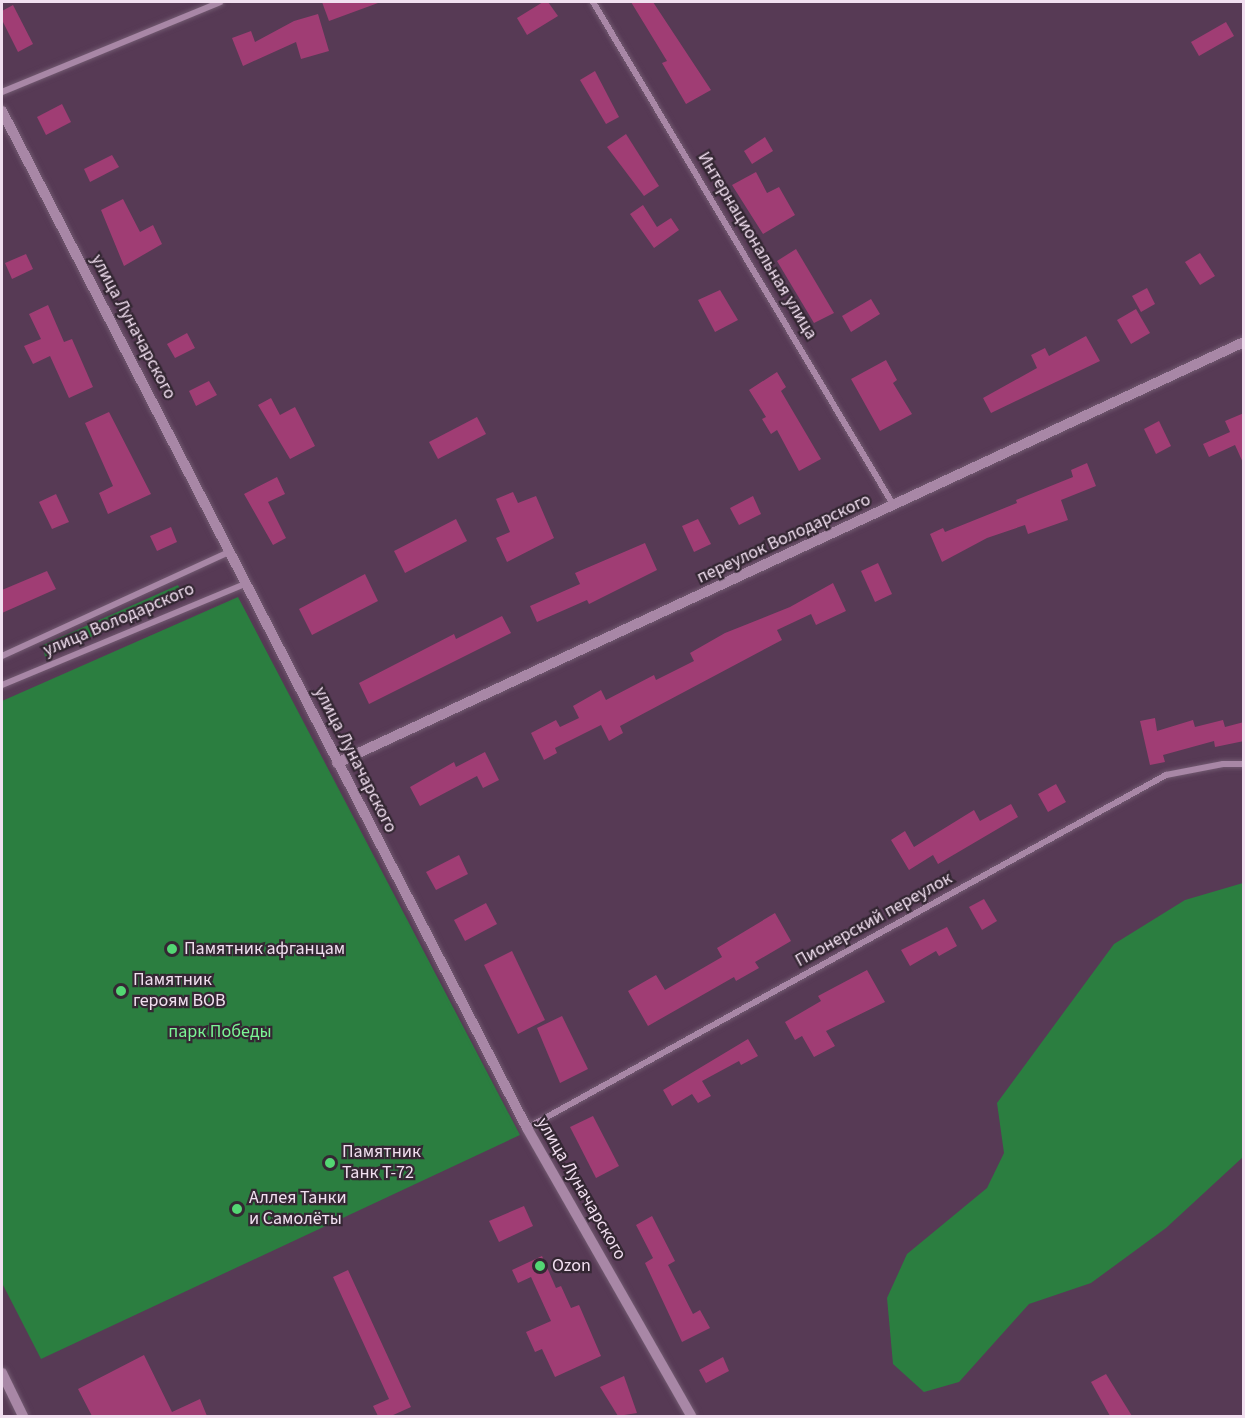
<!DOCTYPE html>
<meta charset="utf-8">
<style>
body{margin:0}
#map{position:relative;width:1245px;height:1418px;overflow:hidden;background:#573a55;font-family:"Source Sans 3",sans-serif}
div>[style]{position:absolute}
.green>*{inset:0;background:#2b7e40}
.building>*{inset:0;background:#a03d74}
.roads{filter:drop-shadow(0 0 2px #725a71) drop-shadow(0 0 2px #725a71)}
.minor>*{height:6px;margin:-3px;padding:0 3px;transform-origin:3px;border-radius:3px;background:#a887a6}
.tertiary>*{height:10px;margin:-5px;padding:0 5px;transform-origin:5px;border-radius:5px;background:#a887a6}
.dots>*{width:16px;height:16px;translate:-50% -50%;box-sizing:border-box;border:3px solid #342733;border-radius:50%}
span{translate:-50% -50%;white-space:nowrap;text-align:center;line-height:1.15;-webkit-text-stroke:4.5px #342733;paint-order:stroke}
.street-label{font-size:18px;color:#f1dff0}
.poi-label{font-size:18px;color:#f1dff0}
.left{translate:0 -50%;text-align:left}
.park-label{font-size:18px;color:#7bf795}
.frame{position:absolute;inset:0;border:3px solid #f1dff0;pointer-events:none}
</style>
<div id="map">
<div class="green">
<i style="clip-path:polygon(178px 585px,184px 596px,45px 657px,43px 645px)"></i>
<i style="clip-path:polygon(238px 597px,520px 1135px,41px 1359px,2px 1283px,2px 701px)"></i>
<i style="clip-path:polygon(1243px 883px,1243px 1157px,1166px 1228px,1091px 1283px,1029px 1304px,959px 1382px,924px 1392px,893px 1364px,887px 1298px,907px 1254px,987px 1188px,1004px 1153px,997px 1103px,1114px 944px,1185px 900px)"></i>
</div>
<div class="building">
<i style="clip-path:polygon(322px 2px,377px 2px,378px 3px,329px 21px)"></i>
<i style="clip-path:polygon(543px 2px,548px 2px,558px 16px,527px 35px,517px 18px)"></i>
<i style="clip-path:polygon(631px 2px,653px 2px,711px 90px,686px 104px,662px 63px,667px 61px)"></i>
<i style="clip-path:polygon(13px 5px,33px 44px,18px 52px,2px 20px,2px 11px)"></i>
<i style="clip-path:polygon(318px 14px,329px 51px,301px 59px,296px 42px,243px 66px,232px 38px,251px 31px,255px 42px,294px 21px)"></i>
<i style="clip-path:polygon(1226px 22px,1234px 36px,1199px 56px,1191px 42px)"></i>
<i style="clip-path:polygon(595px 71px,619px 117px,606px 124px,580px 80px)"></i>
<i style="clip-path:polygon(62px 104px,71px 122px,46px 135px,37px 117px)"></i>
<i style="clip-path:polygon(626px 134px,659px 186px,644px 196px,607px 147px)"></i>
<i style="clip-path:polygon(765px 137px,773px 151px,752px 164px,744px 151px)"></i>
<i style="clip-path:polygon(112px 155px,119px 167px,90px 182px,84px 169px)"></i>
<i style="clip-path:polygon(756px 172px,767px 193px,779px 187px,795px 215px,763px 234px,732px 185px)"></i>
<i style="clip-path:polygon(123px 199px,140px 232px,153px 225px,162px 244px,124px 266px,101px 210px)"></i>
<i style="clip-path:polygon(643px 205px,657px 227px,671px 218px,679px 230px,654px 248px,630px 214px)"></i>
<i style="clip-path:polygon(796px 249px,834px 313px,814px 323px,777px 261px)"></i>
<i style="clip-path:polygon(1200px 253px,1215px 276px,1200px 285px,1185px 262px)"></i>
<i style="clip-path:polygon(26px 254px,33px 269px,12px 279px,5px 263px)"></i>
<i style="clip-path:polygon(1147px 288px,1155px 304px,1141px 312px,1132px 296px)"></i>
<i style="clip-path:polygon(720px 290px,738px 320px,715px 332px,698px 300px)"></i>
<i style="clip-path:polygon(871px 299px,880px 314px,851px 332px,842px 316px)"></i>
<i style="clip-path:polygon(48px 305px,64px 342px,72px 339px,93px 387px,69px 398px,50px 356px,33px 364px,24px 346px,41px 339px,29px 314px)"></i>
<i style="clip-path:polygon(1136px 309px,1150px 333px,1131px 344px,1117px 320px)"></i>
<i style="clip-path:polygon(187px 333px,195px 348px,175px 358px,167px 344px)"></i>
<i style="clip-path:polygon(1086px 336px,1100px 361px,991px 413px,983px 398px,1037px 368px,1031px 355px,1045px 348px,1049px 356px)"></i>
<i style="clip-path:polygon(886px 360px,897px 380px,893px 383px,912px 414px,880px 431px,851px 379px)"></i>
<i style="clip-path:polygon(777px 372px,786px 387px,781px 391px,821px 459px,799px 471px,777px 430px,771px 434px,762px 419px,766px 417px,749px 390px)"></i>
<i style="clip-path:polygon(209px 381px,217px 395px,196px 406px,189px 391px)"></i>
<i style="clip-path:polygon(271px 398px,280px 415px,295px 407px,315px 446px,290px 459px,258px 405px)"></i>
<i style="clip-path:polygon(109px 412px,151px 494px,108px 514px,99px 493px,113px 486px,85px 423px)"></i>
<i style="clip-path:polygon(1244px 413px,1244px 465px,1235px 445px,1209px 457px,1203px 444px,1230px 432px,1225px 421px)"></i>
<i style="clip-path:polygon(477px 417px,486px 434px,438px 459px,429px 442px)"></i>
<i style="clip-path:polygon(1159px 421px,1171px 446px,1156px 454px,1144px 429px)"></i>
<i style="clip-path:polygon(1087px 463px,1096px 486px,1061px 500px,1068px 520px,1028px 534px,1025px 525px,987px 538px,942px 562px,930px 534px,943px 528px,945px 532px,1017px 503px,1016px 500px,1073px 477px,1071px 470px)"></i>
<i style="clip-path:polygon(277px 477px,285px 494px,268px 502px,286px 538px,273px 545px,244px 494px)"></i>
<i style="clip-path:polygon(513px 492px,518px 503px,536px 496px,554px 538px,507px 562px,496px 538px,510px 532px,496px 499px)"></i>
<i style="clip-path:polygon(56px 494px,69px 522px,52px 529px,39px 502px)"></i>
<i style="clip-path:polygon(753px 496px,761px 514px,739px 525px,730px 508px)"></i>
<i style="clip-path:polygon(456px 519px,467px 541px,405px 573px,394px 551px)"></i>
<i style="clip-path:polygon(698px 519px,711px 544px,694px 552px,682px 526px)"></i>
<i style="clip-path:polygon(171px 527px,177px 542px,157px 551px,150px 536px)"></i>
<i style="clip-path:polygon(645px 543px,657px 570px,589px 604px,587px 600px,537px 622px,530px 606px,580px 584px,575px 573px)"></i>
<i style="clip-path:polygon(878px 563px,892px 594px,875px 602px,861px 571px)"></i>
<i style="clip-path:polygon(47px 571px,56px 589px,2px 613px,2px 590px)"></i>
<i style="clip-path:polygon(365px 574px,378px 601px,312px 635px,299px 609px)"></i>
<i style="clip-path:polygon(833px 583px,846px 611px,816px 625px,811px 614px,777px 630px,782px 640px,620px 726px,623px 733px,609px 741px,601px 725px,555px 748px,557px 753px,544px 760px,531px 733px,556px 720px,560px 727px,579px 718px,573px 706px,601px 690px,606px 700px,654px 675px,656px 680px,694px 661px,690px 653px,725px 633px,790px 607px)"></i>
<i style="clip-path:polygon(502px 616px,511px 633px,369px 704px,359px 683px,454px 634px,456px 639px)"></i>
<i style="clip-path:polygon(1155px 718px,1157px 731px,1193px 720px,1195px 727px,1223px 720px,1225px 727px,1244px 722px,1244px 741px,1215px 747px,1214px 741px,1163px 755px,1165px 762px,1150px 765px,1140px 721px)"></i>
<i style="clip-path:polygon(485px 752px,499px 780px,483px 788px,477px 776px,420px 806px,410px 787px,454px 762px,456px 767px)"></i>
<i style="clip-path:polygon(1056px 784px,1066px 802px,1048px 812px,1038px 794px)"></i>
<i style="clip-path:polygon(1011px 804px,1018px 817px,938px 864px,933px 855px,909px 870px,891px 840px,905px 831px,914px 847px,974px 810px,980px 821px)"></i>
<i style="clip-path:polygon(459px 855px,468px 874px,436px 890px,426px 872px)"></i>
<i style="clip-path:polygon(984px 899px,997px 921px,982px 930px,969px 907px)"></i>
<i style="clip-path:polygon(486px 903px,497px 924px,465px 941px,454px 920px)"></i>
<i style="clip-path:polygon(775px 913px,791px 941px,755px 962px,759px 968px,736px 981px,734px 977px,648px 1026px,628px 991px,656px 975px,665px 990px,722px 957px,717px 948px)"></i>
<i style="clip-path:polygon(947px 927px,957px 946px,939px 956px,936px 951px,910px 966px,901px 950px)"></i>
<i style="clip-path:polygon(512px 951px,545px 1020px,518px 1034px,484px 965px)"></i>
<i style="clip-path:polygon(867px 970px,885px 1002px,826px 1031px,835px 1046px,814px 1057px,802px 1036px,795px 1040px,785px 1022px,821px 1001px,818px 996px)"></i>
<i style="clip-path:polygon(562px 1016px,588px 1069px,560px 1083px,537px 1028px)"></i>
<i style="clip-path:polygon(748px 1039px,758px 1056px,741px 1065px,739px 1061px,702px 1081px,711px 1096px,698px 1103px,692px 1094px,672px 1106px,663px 1090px)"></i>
<i style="clip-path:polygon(593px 1116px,619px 1166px,596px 1178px,570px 1127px)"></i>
<i style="clip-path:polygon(524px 1206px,533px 1226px,499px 1242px,489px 1221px)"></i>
<i style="clip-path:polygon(652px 1216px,675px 1261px,668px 1265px,693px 1314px,700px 1310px,710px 1328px,682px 1342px,645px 1263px,653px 1258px,636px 1225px)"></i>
<i style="clip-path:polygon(542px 1256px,556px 1288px,561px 1286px,571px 1308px,579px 1305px,601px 1356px,555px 1377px,542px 1349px,535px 1352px,526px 1332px,551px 1321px,531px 1277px,518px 1283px,512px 1270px)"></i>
<i style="clip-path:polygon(348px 1270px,411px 1407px,391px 1416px,378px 1416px,373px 1406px,389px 1399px,333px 1277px)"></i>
<i style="clip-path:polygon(144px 1355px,172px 1412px,200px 1399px,207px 1416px,92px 1416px,78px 1389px)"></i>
<i style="clip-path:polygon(723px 1357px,729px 1371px,706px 1383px,699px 1370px)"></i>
<i style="clip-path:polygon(1106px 1374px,1132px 1416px,1110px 1416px,1091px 1382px)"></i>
<i style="clip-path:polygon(624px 1376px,637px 1413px,618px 1416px,600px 1387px)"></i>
</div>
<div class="roads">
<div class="minor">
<i style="left:593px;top:2px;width:587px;rotate:59.15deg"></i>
<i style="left:2px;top:92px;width:236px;rotate:-22.4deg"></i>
<i style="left:2px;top:656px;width:252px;rotate:-24.6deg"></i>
<i style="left:2px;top:685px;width:265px;rotate:-22.6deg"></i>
<i style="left:527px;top:1128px;width:730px;rotate:-28.92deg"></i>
<i style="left:1166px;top:775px;width:58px;rotate:-10.9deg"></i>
<i style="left:1223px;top:764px;width:21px"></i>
</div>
<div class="tertiary">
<i style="left:2px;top:111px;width:1145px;rotate:62.7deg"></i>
<i style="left:527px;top:1128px;width:331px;rotate:60.3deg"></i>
<i style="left:337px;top:763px;width:1000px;rotate:-24.9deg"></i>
<i style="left:2px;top:1373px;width:48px;rotate:64deg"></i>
</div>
</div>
<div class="dots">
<i style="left:172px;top:949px;background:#53d673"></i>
<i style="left:121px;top:991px;background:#53d673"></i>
<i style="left:330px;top:1163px;background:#53d673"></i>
<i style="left:237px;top:1209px;background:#53d673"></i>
<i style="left:540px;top:1266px;background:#53d673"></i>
</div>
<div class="street-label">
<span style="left:757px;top:246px;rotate:59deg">Интернациональная улица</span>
<span style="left:133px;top:327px;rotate:62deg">улица Луначарского</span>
<span style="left:784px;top:539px;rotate:-25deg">переулок Володарского</span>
<span style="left:119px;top:620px;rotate:-23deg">улица Володарского</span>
<span style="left:355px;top:760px;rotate:63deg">улица Луначарского</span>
<span style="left:874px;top:920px;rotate:-29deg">Пионерский переулок</span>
<span style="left:581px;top:1189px;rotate:60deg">улица Луначарского</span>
</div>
<div class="poi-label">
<span class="left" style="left:184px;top:949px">Памятник афганцам</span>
<span class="left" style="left:133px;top:991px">Памятник<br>героям ВОВ</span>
<span class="left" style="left:342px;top:1163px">Памятник<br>Танк Т-72</span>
<span class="left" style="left:249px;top:1209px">Аллея Танки<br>и Самолёты</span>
<span class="left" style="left:552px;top:1266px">Ozon</span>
</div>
<div class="park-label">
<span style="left:220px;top:1032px">парк Победы</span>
</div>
<div class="frame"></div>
</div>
